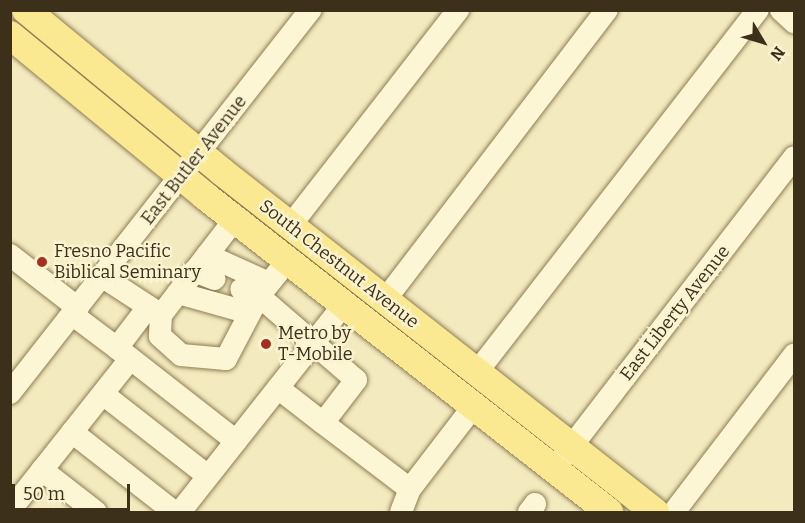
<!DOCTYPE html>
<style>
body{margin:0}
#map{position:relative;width:805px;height:523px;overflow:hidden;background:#f3ebbf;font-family:Bitter,serif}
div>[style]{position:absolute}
.roads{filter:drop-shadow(0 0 2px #8e7c55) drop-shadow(0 0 2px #8e7c55)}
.minor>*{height:22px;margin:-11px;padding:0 11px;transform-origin:11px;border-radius:11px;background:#fdf6d4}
.major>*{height:28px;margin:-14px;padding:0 14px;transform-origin:14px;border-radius:14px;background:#fbe992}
.dots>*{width:16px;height:16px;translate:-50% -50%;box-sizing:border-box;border:3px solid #f9f3d0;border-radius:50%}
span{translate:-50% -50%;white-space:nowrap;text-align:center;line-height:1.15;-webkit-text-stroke:4.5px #f9f3d0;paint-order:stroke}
.street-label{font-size:18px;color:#3c301b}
.poi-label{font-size:18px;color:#3c301b}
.left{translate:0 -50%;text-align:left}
.frame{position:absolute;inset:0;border:12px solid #3c301b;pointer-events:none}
.north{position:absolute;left:733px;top:12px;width:60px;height:60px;-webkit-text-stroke:4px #f9f3d0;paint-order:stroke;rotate:128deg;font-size:16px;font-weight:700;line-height:24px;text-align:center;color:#3c301b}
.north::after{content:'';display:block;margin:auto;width:21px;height:27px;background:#3c301b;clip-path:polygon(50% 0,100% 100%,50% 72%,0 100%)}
.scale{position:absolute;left:12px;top:484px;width:118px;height:27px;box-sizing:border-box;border:3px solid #3c301b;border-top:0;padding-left:8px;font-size:18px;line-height:21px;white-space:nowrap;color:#3c301b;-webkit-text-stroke:4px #f9f3d0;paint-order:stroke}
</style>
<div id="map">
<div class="roads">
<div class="minor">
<i style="left:781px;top:10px;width:18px;rotate:43deg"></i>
<i style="left:235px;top:219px;width:121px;rotate:127.6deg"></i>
<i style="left:161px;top:315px;width:21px;rotate:93deg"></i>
<i style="left:160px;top:336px;width:28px;rotate:42deg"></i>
<i style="left:181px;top:355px;width:45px;rotate:5.1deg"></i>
<i style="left:226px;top:359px;width:71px;rotate:-62.4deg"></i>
<i style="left:259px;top:296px;width:19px;rotate:-159deg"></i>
<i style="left:290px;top:226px;width:274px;rotate:-52.1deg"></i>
<i style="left:10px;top:255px;width:86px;rotate:37.9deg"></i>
<i style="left:207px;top:255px;width:68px;rotate:24.3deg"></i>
<i style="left:288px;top:260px;width:46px;rotate:128.9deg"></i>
<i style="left:259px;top:296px;width:128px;rotate:40.9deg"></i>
<i style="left:356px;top:380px;width:54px;rotate:127.5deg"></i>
<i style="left:323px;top:423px;width:109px;rotate:37.2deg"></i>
<i style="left:410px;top:489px;width:103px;rotate:-52.5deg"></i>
<i style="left:194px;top:271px;width:22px;rotate:21deg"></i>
<i style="left:103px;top:277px;width:68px;rotate:33deg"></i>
<i style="left:178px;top:293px;width:71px;rotate:15.6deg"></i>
<i style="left:385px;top:300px;width:365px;rotate:-52.6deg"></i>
<i style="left:73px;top:315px;width:55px;rotate:36.9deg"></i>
<i style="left:117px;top:348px;width:51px;rotate:-52.9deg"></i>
<i style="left:117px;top:348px;width:151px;rotate:38deg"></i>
<i style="left:477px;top:372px;width:458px;rotate:-52.2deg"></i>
<i style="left:278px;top:388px;width:57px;rotate:37.9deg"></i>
<i style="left:10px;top:393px;width:487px;rotate:-51.9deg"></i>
<i style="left:103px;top:394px;width:133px;rotate:38deg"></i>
<i style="left:72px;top:432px;width:130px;rotate:38.1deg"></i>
<i style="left:561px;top:460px;width:382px;rotate:-52.4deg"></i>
<i style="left:42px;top:470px;width:68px;rotate:37.9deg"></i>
<i style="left:12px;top:508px;width:190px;rotate:-51.6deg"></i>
<i style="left:180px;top:512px;width:265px;rotate:-51.7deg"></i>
<i style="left:401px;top:512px;width:25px;rotate:-69deg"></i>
<i style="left:529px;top:512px;width:10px;rotate:-53deg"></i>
<i style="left:674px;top:512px;width:198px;rotate:-52.6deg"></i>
</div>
<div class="major">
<i style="left:26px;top:10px;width:253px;rotate:39.5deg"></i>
<i style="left:221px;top:171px;width:552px;rotate:38.16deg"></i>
<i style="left:10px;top:35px;width:253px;rotate:39.5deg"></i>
<i style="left:205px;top:196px;width:513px;rotate:38.03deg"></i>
</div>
</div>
<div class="dots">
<i style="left:42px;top:262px;background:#a5301e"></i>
<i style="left:266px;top:344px;background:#a5301e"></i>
</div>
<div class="street-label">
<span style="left:194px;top:160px;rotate:-52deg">East Butler Avenue</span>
<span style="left:339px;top:264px;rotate:38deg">South Chestnut Avenue</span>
<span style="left:675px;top:313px;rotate:-52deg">East Liberty Avenue</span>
</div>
<div class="poi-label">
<span class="left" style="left:54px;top:262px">Fresno Pacific<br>Biblical Seminary</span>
<span class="left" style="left:278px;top:344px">Metro by<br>T-Mobile</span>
</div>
<div class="frame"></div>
<div class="north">N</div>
<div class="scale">50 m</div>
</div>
